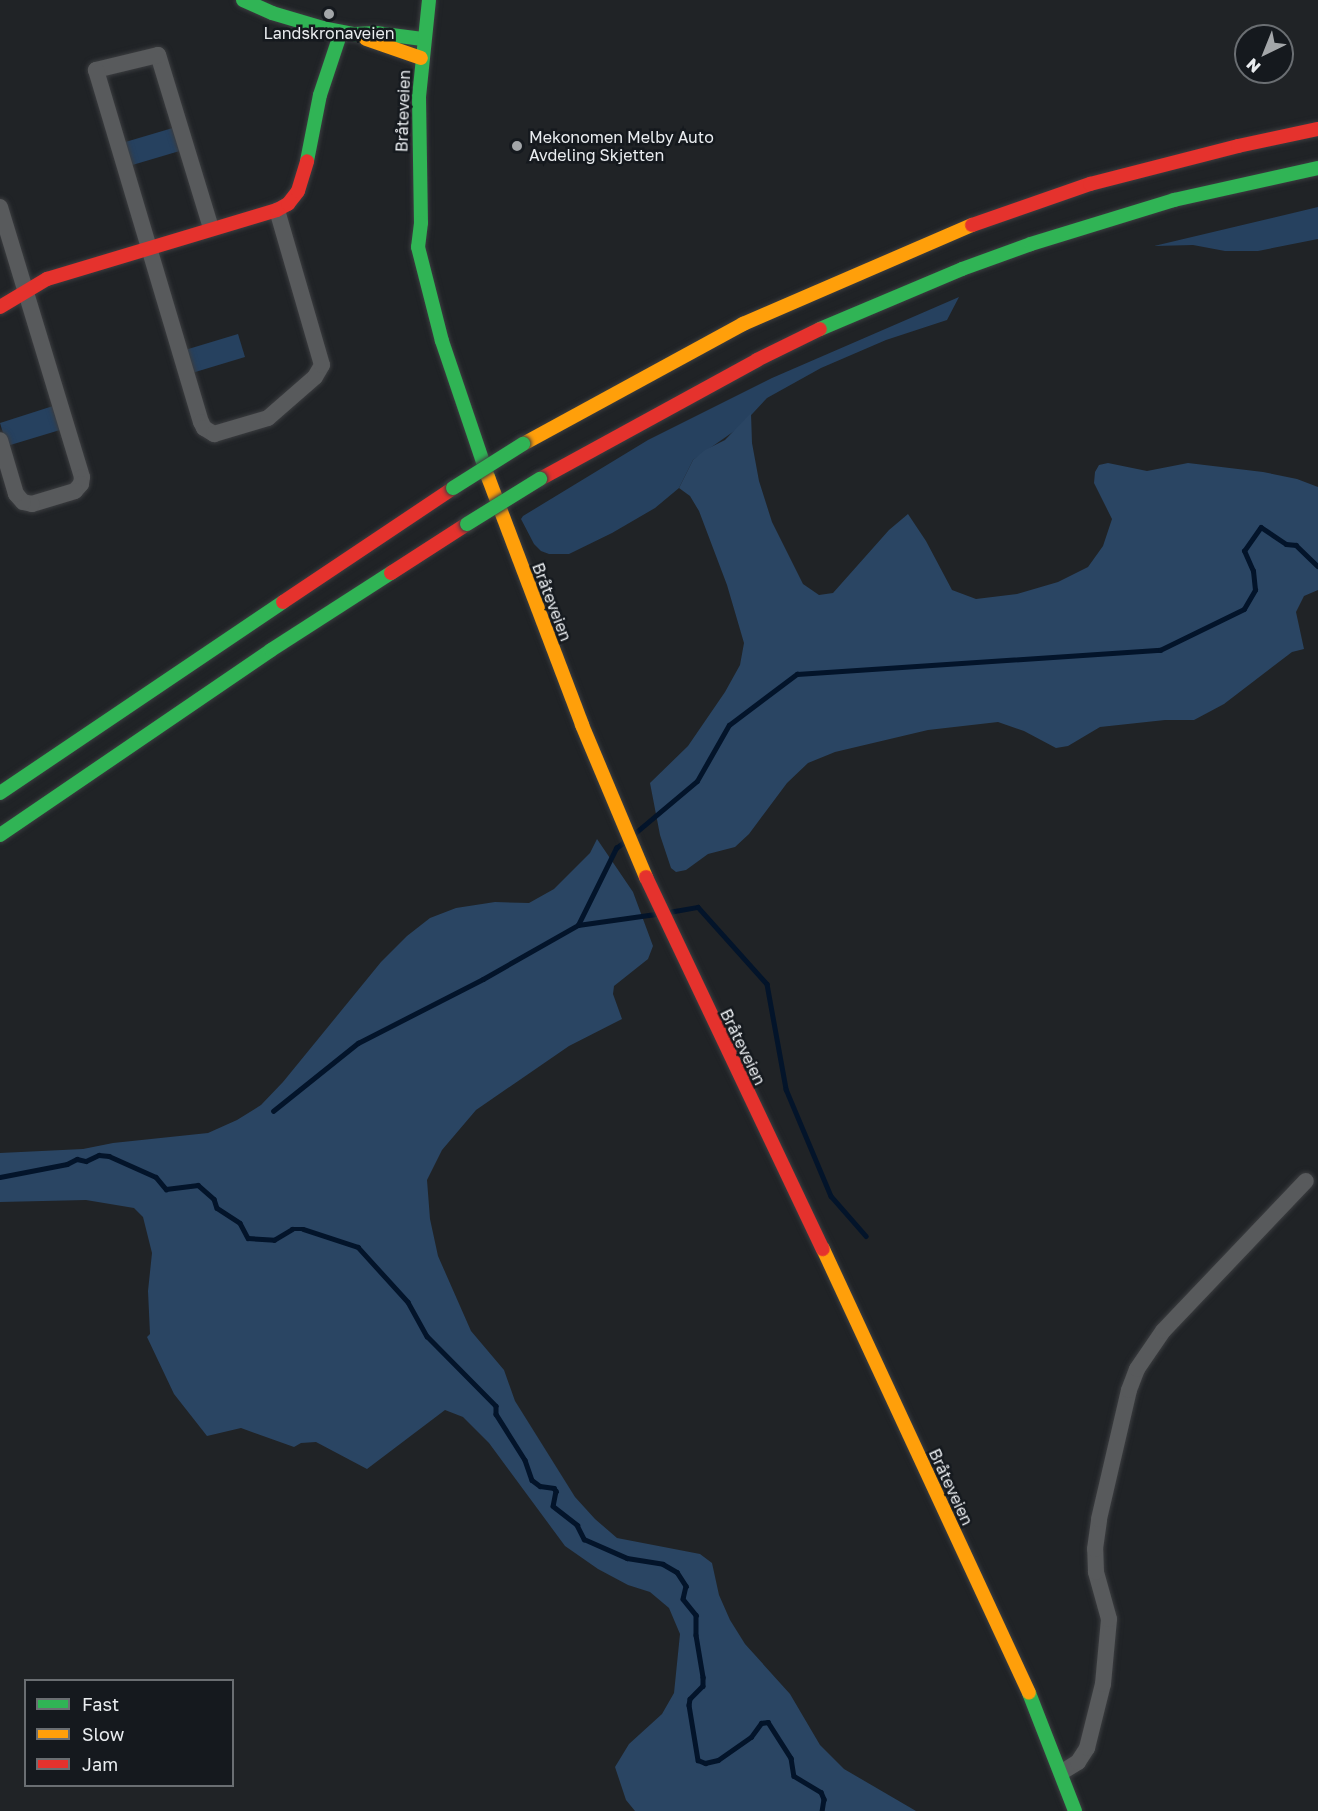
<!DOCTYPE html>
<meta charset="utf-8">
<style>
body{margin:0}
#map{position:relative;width:1318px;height:1811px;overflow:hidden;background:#202326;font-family:"Golos Text",sans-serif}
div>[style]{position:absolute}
.green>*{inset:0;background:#26415f}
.forest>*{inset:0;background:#2a4563}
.stream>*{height:4.5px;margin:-2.25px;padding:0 2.25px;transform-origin:2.25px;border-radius:2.25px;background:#03142a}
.roads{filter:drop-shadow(0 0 2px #3b3d40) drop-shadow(0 0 2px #3b3d40)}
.street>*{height:16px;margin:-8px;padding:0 8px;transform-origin:8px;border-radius:8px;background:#585a5c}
.fast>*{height:14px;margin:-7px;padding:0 7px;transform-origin:7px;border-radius:7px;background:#30b455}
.slow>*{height:14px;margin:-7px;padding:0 7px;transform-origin:7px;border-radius:7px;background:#ff9f0a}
.jam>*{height:14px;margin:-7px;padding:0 7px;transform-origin:7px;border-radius:7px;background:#e5322d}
.bridges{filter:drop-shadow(0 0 2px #3b3d40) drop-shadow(0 0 2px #3b3d40)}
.fast-bridge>*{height:14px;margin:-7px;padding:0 7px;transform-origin:7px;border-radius:7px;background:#30b455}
.dots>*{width:16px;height:16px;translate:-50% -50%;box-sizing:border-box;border:3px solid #15191e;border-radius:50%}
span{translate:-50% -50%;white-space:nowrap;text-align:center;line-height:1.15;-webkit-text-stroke:5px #15191e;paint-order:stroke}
.poi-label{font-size:16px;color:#eaedf0}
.left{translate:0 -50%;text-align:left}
.street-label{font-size:16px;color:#eaedf0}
.legend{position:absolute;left:24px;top:1679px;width:210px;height:108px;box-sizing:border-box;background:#15191e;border:2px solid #6a6e72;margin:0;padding:8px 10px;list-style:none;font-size:18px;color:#eaedf0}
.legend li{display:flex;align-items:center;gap:12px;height:30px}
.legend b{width:30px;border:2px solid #6a6e72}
.north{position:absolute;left:1234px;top:24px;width:60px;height:60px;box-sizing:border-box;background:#15191e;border:2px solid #6a6e72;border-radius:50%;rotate:223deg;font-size:16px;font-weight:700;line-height:24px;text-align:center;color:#eaedf0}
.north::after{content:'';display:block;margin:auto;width:21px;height:27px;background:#a3a6a9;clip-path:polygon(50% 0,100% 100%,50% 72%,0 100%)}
</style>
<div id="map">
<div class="green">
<i style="clip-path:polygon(176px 127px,183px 150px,129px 166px,122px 143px)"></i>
<i style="clip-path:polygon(1318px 207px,1318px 239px,1258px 251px,1225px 251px,1193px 245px,1154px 246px)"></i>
<i style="clip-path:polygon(959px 297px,947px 320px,886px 340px,821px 368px,767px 398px,740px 427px,693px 460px,679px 488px,655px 508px,612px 533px,569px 554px,549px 554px,541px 551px,534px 544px,521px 519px,523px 516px,648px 440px,772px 378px)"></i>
<i style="clip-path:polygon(238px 334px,245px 357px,192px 373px,185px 350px)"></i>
<i style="clip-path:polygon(53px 406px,60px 430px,7px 446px,0 423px)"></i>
</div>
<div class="forest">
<i style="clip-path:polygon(751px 413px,752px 443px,759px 481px,772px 522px,803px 584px,819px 595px,833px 593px,889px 530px,908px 514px,926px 541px,952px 590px,976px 599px,1017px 594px,1058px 582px,1088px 567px,1103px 546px,1112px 519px,1094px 483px,1095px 472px,1099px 465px,1108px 463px,1147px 471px,1188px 463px,1263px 472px,1297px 479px,1318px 487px,1318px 590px,1304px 596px,1296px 612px,1304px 649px,1292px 652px,1224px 704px,1194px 720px,1165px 720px,1100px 727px,1068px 746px,1056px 748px,1024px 731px,998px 722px,928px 730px,835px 752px,808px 763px,787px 783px,749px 834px,735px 847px,708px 854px,686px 870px,676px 872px,671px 868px,660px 835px,650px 783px,688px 746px,725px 692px,740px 665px,744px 643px,727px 585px,699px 511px,690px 496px,679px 488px,693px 460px,705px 450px,725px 440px)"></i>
<i style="clip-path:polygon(597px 839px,633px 892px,653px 946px,648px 959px,614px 986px,613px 994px,622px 1019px,569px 1046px,476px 1110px,442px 1150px,427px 1180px,430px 1219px,438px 1256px,471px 1331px,504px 1370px,515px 1401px,575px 1497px,595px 1519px,617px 1538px,700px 1554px,712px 1563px,719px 1595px,730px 1620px,745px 1644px,790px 1694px,820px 1745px,844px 1769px,916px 1811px,635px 1811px,626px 1800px,615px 1767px,629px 1744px,662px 1714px,674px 1693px,680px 1634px,669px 1608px,650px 1592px,628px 1585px,598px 1569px,565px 1546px,489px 1443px,463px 1417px,445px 1410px,367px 1469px,316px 1442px,301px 1443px,294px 1447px,241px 1428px,207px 1436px,174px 1394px,147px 1337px,150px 1334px,148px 1291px,152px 1253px,143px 1217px,134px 1208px,86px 1200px,0 1202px,0 1153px,83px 1149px,113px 1143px,208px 1133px,237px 1120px,261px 1105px,283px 1082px,381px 962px,407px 936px,430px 918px,456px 908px,495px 902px,529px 903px,554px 889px,590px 853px)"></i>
</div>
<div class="stream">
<i style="left:634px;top:834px;width:82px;rotate:-40.1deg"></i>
<i style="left:697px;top:781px;width:64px;rotate:-60.3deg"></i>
<i style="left:729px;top:725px;width:85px;rotate:-36.9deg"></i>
<i style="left:797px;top:674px;width:364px;rotate:-3.8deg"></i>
<i style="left:1160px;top:650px;width:93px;rotate:-26deg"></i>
<i style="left:1244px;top:609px;width:22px;rotate:-60deg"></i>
<i style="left:1255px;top:590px;width:19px;rotate:-96deg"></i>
<i style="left:1253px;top:571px;width:22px;rotate:-114deg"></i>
<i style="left:1244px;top:551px;width:29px;rotate:-55deg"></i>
<i style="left:1261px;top:527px;width:30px;rotate:34deg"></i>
<i style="left:1286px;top:544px;width:10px;rotate:6deg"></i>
<i style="left:1296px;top:545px;width:30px;rotate:44deg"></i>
<i style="left:669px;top:912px;width:29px;rotate:-10deg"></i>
<i style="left:698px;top:907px;width:103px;rotate:48.1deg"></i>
<i style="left:767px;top:984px;width:107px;rotate:79.7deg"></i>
<i style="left:786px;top:1089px;width:116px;rotate:67.2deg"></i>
<i style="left:831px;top:1196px;width:53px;rotate:48.8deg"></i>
<i style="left:578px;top:925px;width:78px;rotate:-8.1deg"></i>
<i style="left:273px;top:1111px;width:109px;rotate:-38.7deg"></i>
<i style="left:358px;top:1043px;width:140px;rotate:-27.1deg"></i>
<i style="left:483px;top:979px;width:109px;rotate:-29.6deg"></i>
<i style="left:578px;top:925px;width:86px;rotate:-63.7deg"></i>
<i style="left:616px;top:848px;width:9px;rotate:-36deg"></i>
<i style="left:0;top:1177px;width:68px;rotate:-11deg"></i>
<i style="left:67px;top:1164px;width:11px;rotate:-27deg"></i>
<i style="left:77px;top:1159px;width:9px;rotate:13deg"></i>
<i style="left:86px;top:1161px;width:14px;rotate:-25deg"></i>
<i style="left:99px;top:1155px;width:10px;rotate:6deg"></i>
<i style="left:109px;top:1156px;width:51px;rotate:24.1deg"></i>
<i style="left:156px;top:1177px;width:16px;rotate:50deg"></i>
<i style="left:166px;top:1189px;width:32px;rotate:-7deg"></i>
<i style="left:198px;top:1185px;width:21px;rotate:41deg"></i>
<i style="left:214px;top:1199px;width:9px;rotate:72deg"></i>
<i style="left:217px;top:1208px;width:27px;rotate:33deg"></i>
<i style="left:240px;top:1223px;width:17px;rotate:62deg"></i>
<i style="left:248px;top:1238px;width:26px;rotate:4deg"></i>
<i style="left:274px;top:1240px;width:21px;rotate:-31deg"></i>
<i style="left:292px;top:1229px;width:11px"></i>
<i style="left:303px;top:1229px;width:58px;rotate:18.1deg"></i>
<i style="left:358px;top:1247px;width:74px;rotate:47.7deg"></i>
<i style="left:408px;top:1302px;width:39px;rotate:61deg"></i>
<i style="left:427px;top:1336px;width:98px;rotate:45.4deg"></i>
<i style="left:496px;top:1406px;width:8px;rotate:90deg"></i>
<i style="left:496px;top:1414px;width:54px;rotate:57.8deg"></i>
<i style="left:525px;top:1460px;width:21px;rotate:71deg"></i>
<i style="left:532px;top:1480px;width:10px;rotate:37deg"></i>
<i style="left:540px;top:1486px;width:14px;rotate:8deg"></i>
<i style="left:554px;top:1488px;width:4px;rotate:56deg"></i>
<i style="left:556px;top:1491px;width:15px;rotate:101deg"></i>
<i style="left:553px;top:1506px;width:31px;rotate:38deg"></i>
<i style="left:577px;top:1525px;width:16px;rotate:63deg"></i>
<i style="left:584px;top:1539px;width:47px;rotate:23.8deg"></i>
<i style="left:627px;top:1558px;width:36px;rotate:9deg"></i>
<i style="left:663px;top:1564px;width:16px;rotate:30deg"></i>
<i style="left:677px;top:1572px;width:17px;rotate:57deg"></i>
<i style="left:686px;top:1586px;width:13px;rotate:103deg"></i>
<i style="left:683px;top:1599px;width:21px;rotate:51deg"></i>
<i style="left:696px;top:1615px;width:20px;rotate:90deg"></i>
<i style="left:696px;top:1635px;width:43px;rotate:80.5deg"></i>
<i style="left:703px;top:1677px;width:9px;rotate:90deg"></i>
<i style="left:703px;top:1686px;width:18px;rotate:135deg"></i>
<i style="left:690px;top:1699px;width:6px;rotate:99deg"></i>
<i style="left:689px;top:1705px;width:56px;rotate:80.7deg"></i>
<i style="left:698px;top:1760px;width:8px;rotate:23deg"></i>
<i style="left:705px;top:1763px;width:13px;rotate:-13deg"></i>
<i style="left:718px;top:1760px;width:40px;rotate:-34.9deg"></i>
<i style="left:751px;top:1737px;width:17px;rotate:-54deg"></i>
<i style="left:761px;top:1723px;width:7px;rotate:-8deg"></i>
<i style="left:768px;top:1722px;width:43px;rotate:57.4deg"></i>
<i style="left:791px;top:1758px;width:18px;rotate:81deg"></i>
<i style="left:794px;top:1776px;width:31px;rotate:31deg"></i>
<i style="left:821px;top:1792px;width:8px;rotate:67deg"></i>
<i style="left:824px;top:1799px;width:12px;rotate:99deg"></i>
</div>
<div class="roads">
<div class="street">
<i style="left:0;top:207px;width:282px;rotate:73.1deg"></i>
<i style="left:82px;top:477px;width:7px;rotate:98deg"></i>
<i style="left:81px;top:484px;width:9px;rotate:131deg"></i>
<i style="left:75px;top:491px;width:45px;rotate:163.2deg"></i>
<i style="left:32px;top:504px;width:9px;rotate:-167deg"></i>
<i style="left:23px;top:502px;width:11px;rotate:-131deg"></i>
<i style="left:16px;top:494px;width:56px;rotate:-106.5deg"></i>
<i style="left:211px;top:228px;width:181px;rotate:-107deg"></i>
<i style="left:158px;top:55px;width:64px;rotate:166.4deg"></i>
<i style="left:96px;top:70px;width:367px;rotate:73.4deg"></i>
<i style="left:201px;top:422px;width:7px;rotate:63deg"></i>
<i style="left:204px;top:428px;width:12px;rotate:31deg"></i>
<i style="left:214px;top:434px;width:56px;rotate:-16.5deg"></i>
<i style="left:268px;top:418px;width:62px;rotate:-41.1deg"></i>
<i style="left:315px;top:377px;width:14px;rotate:-60deg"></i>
<i style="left:322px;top:365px;width:161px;rotate:-106.2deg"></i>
<i style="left:1062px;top:1772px;width:19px;rotate:-32deg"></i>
<i style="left:1078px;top:1762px;width:17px;rotate:-57deg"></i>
<i style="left:1087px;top:1748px;width:66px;rotate:-76deg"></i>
<i style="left:1103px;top:1684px;width:65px;rotate:-84.7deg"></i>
<i style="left:1109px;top:1619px;width:49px;rotate:-105.5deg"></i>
<i style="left:1096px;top:1572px;width:23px;rotate:-92deg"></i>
<i style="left:1095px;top:1549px;width:30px;rotate:-82deg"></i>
<i style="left:1099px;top:1519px;width:132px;rotate:-76.9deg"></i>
<i style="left:1129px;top:1390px;width:22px;rotate:-69deg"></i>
<i style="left:1137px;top:1369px;width:46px;rotate:-55.6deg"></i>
<i style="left:1163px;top:1331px;width:207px;rotate:-46.4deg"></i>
</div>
<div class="fast">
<i style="left:243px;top:0;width:32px;rotate:24deg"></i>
<i style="left:272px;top:13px;width:53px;rotate:16.4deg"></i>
<i style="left:323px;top:28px;width:33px;rotate:11deg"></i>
<i style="left:355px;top:34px;width:21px;rotate:-3deg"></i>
<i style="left:376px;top:33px;width:47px;rotate:7.3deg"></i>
<i style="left:429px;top:0;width:98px;rotate:95.9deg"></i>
<i style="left:419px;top:97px;width:126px;rotate:89.1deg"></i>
<i style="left:421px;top:223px;width:24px;rotate:97deg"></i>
<i style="left:418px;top:247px;width:97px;rotate:75.7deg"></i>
<i style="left:442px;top:341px;width:144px;rotate:71.3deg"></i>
<i style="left:307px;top:161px;width:67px;rotate:-78.9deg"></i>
<i style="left:320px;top:95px;width:66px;rotate:-71.6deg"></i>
<i style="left:820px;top:329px;width:154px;rotate:-22.9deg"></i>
<i style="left:962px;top:269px;width:73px;rotate:-19.9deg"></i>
<i style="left:1031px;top:244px;width:150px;rotate:-17.1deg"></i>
<i style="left:1174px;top:200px;width:148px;rotate:-12.5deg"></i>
<i style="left:0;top:793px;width:341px;rotate:-34deg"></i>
<i style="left:0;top:835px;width:328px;rotate:-34.3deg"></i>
<i style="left:271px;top:650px;width:143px;rotate:-32.7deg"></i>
<i style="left:1029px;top:1693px;width:127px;rotate:68.7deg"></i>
</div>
<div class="slow">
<i style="left:366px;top:39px;width:58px;rotate:19.1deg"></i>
<i style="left:523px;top:444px;width:251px;rotate:-28.6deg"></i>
<i style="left:743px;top:324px;width:249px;rotate:-23.4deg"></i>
<i style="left:488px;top:477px;width:265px;rotate:69.2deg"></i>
<i style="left:582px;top:725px;width:165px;rotate:67.2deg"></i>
<i style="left:823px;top:1249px;width:489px;rotate:65.1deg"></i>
</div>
<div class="jam">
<i style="left:972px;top:225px;width:125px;rotate:-19.2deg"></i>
<i style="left:1090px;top:184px;width:153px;rotate:-14.4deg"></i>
<i style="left:1238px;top:146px;width:82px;rotate:-12deg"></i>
<i style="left:0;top:307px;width:55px;rotate:-30.8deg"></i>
<i style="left:47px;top:279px;width:240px;rotate:-16.7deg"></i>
<i style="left:277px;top:210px;width:13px;rotate:-29deg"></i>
<i style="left:288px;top:204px;width:16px;rotate:-52deg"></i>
<i style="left:298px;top:191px;width:31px;rotate:-73deg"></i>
<i style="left:540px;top:479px;width:247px;rotate:-28.7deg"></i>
<i style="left:757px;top:360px;width:70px;rotate:-26.2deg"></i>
<i style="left:391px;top:573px;width:90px;rotate:-32.8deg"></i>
<i style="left:283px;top:602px;width:205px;rotate:-33.8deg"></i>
<i style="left:646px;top:877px;width:412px;rotate:64.6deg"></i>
</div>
</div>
<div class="bridges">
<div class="fast-bridge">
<i style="left:453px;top:488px;width:83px;rotate:-32.2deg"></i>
<i style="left:467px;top:524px;width:86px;rotate:-31.7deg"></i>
</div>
</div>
<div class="dots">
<i style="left:329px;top:14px;background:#a3a6a9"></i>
<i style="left:517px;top:146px;background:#a3a6a9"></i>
</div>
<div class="poi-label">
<span style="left:329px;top:33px">Landskronaveien</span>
<span class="left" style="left:529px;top:146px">Mekonomen Melby Auto<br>Avdeling Skjetten</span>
</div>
<div class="street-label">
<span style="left:403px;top:111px;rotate:-88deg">Bråteveien</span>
<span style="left:552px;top:602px;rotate:69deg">Bråteveien</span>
<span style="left:743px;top:1047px;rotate:64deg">Bråteveien</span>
<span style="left:951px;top:1487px;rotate:65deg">Bråteveien</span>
</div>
<ul class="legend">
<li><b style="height:8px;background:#30b455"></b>Fast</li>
<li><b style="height:8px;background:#ff9f0a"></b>Slow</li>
<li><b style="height:8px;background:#e5322d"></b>Jam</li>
</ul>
<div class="north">N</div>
</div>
